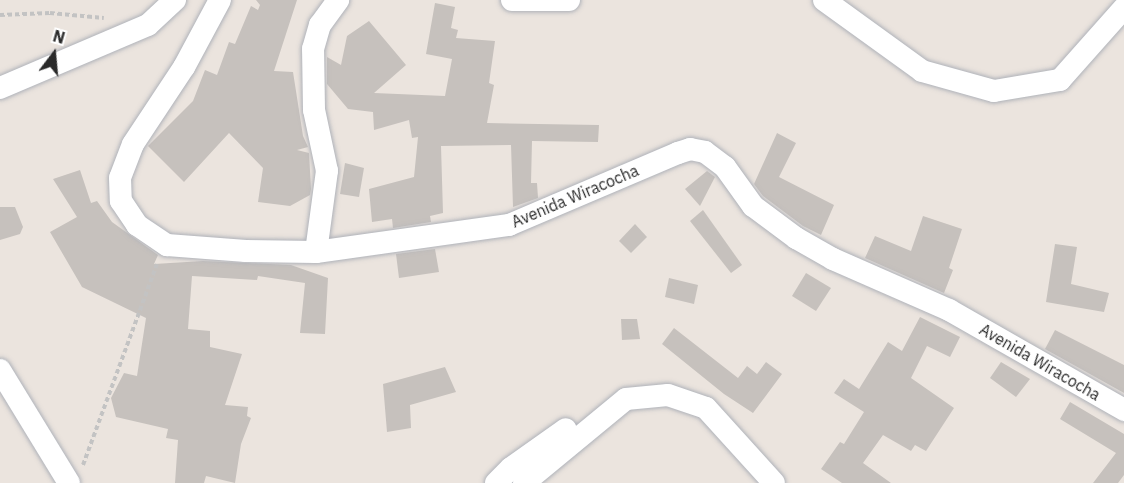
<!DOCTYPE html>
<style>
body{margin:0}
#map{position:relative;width:1124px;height:483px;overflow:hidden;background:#ebe4de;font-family:"IBM Plex Sans",sans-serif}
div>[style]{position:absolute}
.building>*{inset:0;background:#c6c1bd}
.path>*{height:4px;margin-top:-2px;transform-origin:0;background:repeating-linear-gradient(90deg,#c3c3c3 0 4.5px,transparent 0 7.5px)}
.roads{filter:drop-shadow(0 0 2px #afb2b9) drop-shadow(0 0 2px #afb2b9)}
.minor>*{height:22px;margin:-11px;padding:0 11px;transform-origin:11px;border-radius:11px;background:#fff}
span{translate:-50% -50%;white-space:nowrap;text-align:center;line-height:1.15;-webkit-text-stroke:4.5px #fff;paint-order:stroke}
.street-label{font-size:16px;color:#2a2a2a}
.north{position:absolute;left:24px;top:24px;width:60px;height:60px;-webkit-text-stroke:4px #fff;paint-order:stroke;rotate:16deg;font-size:16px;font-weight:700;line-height:24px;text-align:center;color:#2a2a2a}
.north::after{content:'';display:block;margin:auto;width:21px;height:27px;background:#2a2a2a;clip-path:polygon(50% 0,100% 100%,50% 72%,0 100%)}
</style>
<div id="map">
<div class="building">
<i style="clip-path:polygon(256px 0,297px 0,274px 71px,293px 72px,303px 136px,308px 147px,297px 150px,309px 153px,311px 189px,310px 195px,290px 206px,258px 202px,263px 168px,229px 133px,184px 182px,148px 146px,193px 101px,205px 70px,217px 75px,229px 42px,235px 44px,251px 6px,258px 10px,260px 5px)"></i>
<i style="clip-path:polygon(435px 3px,455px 7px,451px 28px,458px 30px,456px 38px,495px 41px,489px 83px,494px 85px,487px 123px,599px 125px,598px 142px,532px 141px,531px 183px,537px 183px,538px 198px,513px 207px,511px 145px,441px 146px,443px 213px,430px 216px,431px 222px,393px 228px,392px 219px,372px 222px,369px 189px,414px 177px,418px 137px,412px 138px,409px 120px,374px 130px,373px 112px,348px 109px,327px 84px,327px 57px,341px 65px,347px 36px,369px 21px,406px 65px,374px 93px,445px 96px,452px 59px,426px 54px)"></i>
<i style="clip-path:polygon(777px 133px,796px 143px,779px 177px,834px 205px,821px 235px,803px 226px,763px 196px,754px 184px)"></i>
<i style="clip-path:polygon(345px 163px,364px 168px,359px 197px,340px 194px)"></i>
<i style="clip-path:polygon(80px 170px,91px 203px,97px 201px,112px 222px,158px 255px,154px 264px,203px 261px,291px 265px,328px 278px,325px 334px,300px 333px,305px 283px,258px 276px,257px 280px,192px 276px,188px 329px,210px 331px,210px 347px,242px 354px,225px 405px,248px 407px,247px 416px,251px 418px,241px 444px,235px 483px,206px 476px,204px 483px,175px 483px,178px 440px,166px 438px,168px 429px,116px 417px,111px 398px,124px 373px,137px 376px,146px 318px,82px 287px,50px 232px,77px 217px,53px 179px)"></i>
<i style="clip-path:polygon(707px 171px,715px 177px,700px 206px,685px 189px)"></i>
<i style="clip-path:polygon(0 207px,15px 207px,23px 227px,20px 234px,0 240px)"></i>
<i style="clip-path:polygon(703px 210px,742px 265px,731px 273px,690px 221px)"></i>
<i style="clip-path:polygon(923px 216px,962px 229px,949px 268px,953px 270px,944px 293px,865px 258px,875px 236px,911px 251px)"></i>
<i style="clip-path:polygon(635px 224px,647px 237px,631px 253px,619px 241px)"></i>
<i style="clip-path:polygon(1055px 244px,1077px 247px,1071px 284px,1109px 293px,1104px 312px,1046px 302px)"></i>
<i style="clip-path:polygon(435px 249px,439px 272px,399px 278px,396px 254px)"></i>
<i style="clip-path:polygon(806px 273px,831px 288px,816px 311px,792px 296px)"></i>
<i style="clip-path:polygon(669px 278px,698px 285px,694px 304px,665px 297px)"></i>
<i style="clip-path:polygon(920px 317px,960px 337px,950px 357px,927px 346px,911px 378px,954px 408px,926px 451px,915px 445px,911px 451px,883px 435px,863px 463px,891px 483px,842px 483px,821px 469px,840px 442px,844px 444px,864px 412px,834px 393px,844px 379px,859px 389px,888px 342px,902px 351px)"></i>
<i style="clip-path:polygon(621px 319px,637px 319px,640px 339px,622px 340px)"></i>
<i style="clip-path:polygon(674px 328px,738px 378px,747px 366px,757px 374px,766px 362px,782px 374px,753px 413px,724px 394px,662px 344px)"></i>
<i style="clip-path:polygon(1055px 330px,1124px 365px,1124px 393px,1045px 349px)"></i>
<i style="clip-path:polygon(1001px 362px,1030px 379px,1016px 397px,990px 378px)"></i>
<i style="clip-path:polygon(445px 367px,456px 392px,410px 405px,411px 428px,387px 432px,383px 384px)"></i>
<i style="clip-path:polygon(1070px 402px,1124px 434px,1124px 475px,1118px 483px,1093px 483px,1116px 453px,1060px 419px)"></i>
</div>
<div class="path">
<i style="left:0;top:15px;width:50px;rotate:-2.3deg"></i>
<i style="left:50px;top:13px;width:54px;rotate:5.3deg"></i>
<i style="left:83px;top:465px;width:214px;rotate:-69.8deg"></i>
</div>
<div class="roads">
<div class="minor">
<i style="left:220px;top:0;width:76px;rotate:118.2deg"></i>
<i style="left:184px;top:67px;width:92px;rotate:123.5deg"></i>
<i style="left:133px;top:144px;width:36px;rotate:111deg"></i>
<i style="left:120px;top:178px;width:23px;rotate:88deg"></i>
<i style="left:121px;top:201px;width:29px;rotate:56deg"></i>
<i style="left:137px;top:225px;width:36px;rotate:34deg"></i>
<i style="left:167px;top:245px;width:79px;rotate:4.3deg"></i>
<i style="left:246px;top:251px;width:70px;rotate:0.8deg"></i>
<i style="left:316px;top:252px;width:195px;rotate:-8deg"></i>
<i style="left:509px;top:225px;width:184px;rotate:-23.1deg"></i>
<i style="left:678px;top:153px;width:13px;rotate:-18deg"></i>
<i style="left:690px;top:149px;width:15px;rotate:11deg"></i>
<i style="left:705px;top:152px;width:25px;rotate:37deg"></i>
<i style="left:725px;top:167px;width:48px;rotate:54.3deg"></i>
<i style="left:753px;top:206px;width:54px;rotate:36.7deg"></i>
<i style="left:796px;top:238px;width:43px;rotate:29.6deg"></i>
<i style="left:833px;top:259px;width:127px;rotate:23.7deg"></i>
<i style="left:949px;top:310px;width:202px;rotate:29.7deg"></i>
<i style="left:512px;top:0;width:57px"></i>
<i style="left:824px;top:0;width:121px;rotate:35.9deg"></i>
<i style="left:922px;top:71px;width:75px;rotate:15.5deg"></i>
<i style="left:994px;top:91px;width:67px;rotate:-9.5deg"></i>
<i style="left:1060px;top:80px;width:96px;rotate:-48.4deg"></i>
<i style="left:0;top:88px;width:161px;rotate:-23.1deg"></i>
<i style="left:148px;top:25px;width:37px;rotate:-43deg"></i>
<i style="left:316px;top:252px;width:82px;rotate:-82.3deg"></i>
<i style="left:327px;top:171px;width:62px;rotate:-102deg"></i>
<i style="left:314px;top:110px;width:61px;rotate:-90.9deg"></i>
<i style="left:313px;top:49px;width:25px;rotate:-74deg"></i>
<i style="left:320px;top:25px;width:31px;rotate:-54deg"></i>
<i style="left:0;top:370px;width:132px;rotate:58.6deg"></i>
<i style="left:496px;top:483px;width:21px;rotate:-45deg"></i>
<i style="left:511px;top:468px;width:67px;rotate:-35.3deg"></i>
<i style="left:524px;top:483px;width:132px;rotate:-39.5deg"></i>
<i style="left:626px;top:399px;width:42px;rotate:-5.4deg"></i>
<i style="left:668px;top:395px;width:40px;rotate:18.9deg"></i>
<i style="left:706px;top:408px;width:101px;rotate:47.8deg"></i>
</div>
</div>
<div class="street-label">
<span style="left:575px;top:196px;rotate:-23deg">Avenida Wiracocha</span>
<span style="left:1040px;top:362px;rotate:30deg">Avenida Wiracocha</span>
</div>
<div class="north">N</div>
</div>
